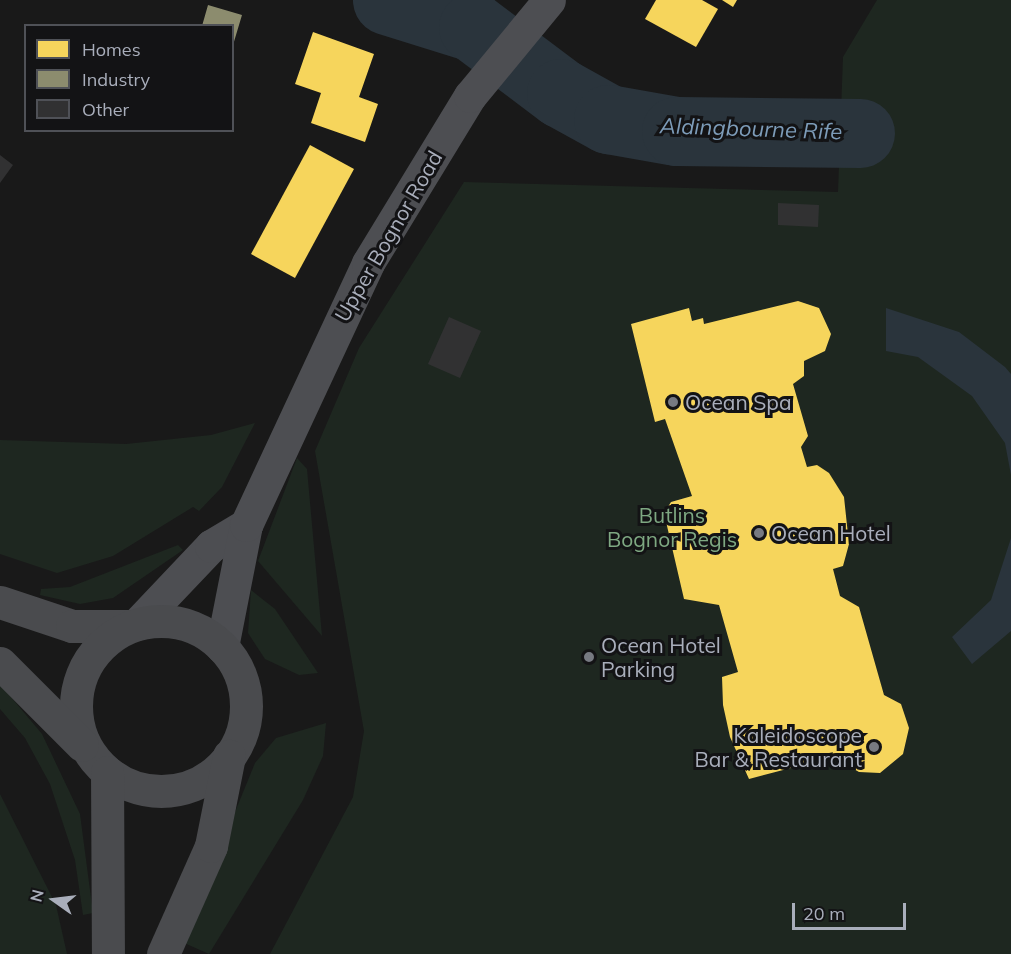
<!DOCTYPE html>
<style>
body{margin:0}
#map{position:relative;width:1011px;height:954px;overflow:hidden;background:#191919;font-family:Mulish,sans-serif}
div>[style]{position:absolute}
.green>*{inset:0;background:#1e2720}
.water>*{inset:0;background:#2a343c}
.homes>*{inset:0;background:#f6d55c}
.industry>*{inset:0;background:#8c8c6e}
.river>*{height:69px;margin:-34.5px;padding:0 34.5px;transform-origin:34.5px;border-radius:34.5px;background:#2a343c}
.building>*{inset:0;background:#313132}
.minor>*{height:33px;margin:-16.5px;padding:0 16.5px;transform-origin:16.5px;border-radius:16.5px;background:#4d4e52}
.major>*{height:33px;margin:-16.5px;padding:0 16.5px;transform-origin:16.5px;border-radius:16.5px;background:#4a4b4e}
.major>.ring{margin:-16.5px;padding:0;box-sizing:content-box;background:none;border:33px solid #4a4b4e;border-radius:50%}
.dots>*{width:16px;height:16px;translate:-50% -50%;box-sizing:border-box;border:3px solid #131315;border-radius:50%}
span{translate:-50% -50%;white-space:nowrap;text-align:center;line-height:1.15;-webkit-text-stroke:6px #131315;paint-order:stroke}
.street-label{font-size:21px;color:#a9aebb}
.poi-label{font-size:21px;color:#a9aebb}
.left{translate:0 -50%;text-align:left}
.right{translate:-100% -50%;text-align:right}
.park-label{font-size:21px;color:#7ea882}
.water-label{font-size:22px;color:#7d9cb9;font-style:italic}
.legend{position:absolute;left:24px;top:24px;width:210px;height:108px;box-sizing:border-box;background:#131315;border:2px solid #4f5157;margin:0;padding:8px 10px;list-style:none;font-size:18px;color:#a9aebb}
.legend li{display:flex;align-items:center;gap:12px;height:30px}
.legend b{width:30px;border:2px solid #4f5157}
.north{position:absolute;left:24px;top:870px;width:60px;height:60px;-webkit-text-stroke:4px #131315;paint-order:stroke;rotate:284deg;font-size:16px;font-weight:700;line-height:24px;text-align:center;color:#a9aebb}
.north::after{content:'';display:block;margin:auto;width:21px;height:27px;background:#a9aebb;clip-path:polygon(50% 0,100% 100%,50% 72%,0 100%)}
.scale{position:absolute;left:792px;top:903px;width:114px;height:27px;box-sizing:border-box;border:3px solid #a9aebb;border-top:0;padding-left:8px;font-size:18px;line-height:21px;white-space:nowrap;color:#a9aebb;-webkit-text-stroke:4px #131315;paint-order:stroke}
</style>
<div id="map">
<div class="green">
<i style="clip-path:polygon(877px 0,1011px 0,1011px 954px,270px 954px,353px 797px,364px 731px,315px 451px,359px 348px,464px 182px,838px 192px,843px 57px)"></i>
<i style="clip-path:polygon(255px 423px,222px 487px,199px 511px,193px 507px,113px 556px,57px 573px,0 554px,0 440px,126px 444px,211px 435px)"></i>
<i style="clip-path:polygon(297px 458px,307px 469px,322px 636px,258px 561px)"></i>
<i style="clip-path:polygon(178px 545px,183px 550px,113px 598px,80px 604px,40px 595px,41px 589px,70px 587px)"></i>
<i style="clip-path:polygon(251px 590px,275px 609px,318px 673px,299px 675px,265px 659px,248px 633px)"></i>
<i style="clip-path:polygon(0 684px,42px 734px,80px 814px,93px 913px,83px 915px,75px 860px,50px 784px,25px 738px,0 709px)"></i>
<i style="clip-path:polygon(326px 723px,323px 756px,303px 800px,209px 954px,182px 942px,255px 763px,276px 738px)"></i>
<i style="clip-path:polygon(0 794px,56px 905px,67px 954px,0 954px)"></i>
</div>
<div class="water">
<i style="clip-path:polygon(886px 308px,959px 332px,1005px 367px,1011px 374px,1011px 475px,1005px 443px,972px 396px,918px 357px,886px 351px)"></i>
<i style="clip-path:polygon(1011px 538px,1011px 631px,972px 664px,952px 637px,991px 600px)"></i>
</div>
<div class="homes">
<i style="clip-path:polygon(656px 0,702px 0,718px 9px,696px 47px,645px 19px)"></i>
<i style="clip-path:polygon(722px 0,737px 0,733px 7px)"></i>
<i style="clip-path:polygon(313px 32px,374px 54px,359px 97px,378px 104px,365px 142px,311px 123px,321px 93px,295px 84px)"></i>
<i style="clip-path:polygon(310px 145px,354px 169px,295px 278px,251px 254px)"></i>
<i style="clip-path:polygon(798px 301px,819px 308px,831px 334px,825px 351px,804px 361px,804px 376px,793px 384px,808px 436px,801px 447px,807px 467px,817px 465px,829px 473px,844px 497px,849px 544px,843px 566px,833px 569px,840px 596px,859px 607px,884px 695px,901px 704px,909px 728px,903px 754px,880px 773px,859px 772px,833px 757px,749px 779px,730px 737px,723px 705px,722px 677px,738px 672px,719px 605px,684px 599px,664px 513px,671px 502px,692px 496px,665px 419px,655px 422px,631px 324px,689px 308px,692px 321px,703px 318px,704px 324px)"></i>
</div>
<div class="industry">
<i style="clip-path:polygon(208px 5px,242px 15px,233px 45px,232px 26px,202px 26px)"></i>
</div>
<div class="river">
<i style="left:387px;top:0;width:90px;rotate:17.4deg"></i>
<i style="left:473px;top:27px;width:110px;rotate:36.9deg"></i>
<i style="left:561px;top:93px;width:54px;rotate:29deg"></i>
<i style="left:608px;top:119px;width:69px;rotate:10deg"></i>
<i style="left:676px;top:131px;width:184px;rotate:0.6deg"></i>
</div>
<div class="building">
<i style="clip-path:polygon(0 155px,13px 165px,0 183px)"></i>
<i style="clip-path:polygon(778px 203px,819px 205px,818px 227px,778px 225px)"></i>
<i style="clip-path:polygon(449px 317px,481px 331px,460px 378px,428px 364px)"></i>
</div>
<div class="minor">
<i style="left:137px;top:624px;width:108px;rotate:-46.5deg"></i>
<i style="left:211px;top:546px;width:41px;rotate:-31deg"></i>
<i style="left:222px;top:647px;width:124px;rotate:-78.9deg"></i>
<i style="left:246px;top:525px;width:289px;rotate:-65deg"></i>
<i style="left:368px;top:263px;width:196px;rotate:-58.6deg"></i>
<i style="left:470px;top:96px;width:124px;rotate:-50.5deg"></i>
</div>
<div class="major">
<i style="left:0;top:602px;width:76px;rotate:18.4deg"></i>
<i style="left:72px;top:626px;width:56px"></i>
<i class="ring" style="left:76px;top:621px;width:137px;height:137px"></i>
<i style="left:0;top:663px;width:116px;rotate:45deg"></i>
<i style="left:107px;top:772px;width:182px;rotate:89.7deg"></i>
<i style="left:163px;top:954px;width:118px;rotate:-66deg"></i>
<i style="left:211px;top:846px;width:92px;rotate:-78.7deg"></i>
</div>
<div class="dots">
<i style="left:673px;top:402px;background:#777a82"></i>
<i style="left:759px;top:533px;background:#777a82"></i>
<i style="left:589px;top:657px;background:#777a82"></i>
<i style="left:874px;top:747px;background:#777a82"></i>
</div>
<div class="street-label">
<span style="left:388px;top:236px;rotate:-60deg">Upper Bognor Road</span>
</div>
<div class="poi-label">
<span class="left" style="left:685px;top:402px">Ocean Spa</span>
<span class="left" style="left:771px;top:533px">Ocean Hotel</span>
<span class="left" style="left:601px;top:657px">Ocean Hotel<br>Parking</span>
<span class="right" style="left:862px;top:747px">Kaleidoscope<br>Bar &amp; Restaurant</span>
</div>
<div class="park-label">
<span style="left:672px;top:527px">Butlins<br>Bognor Regis</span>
</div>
<div class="water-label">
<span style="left:751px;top:129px;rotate:2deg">Aldingbourne Rife</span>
</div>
<ul class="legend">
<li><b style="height:16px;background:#f6d55c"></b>Homes</li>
<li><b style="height:16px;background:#8c8c6e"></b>Industry</li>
<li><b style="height:16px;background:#313132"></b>Other</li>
</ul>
<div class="north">N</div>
<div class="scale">20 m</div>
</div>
